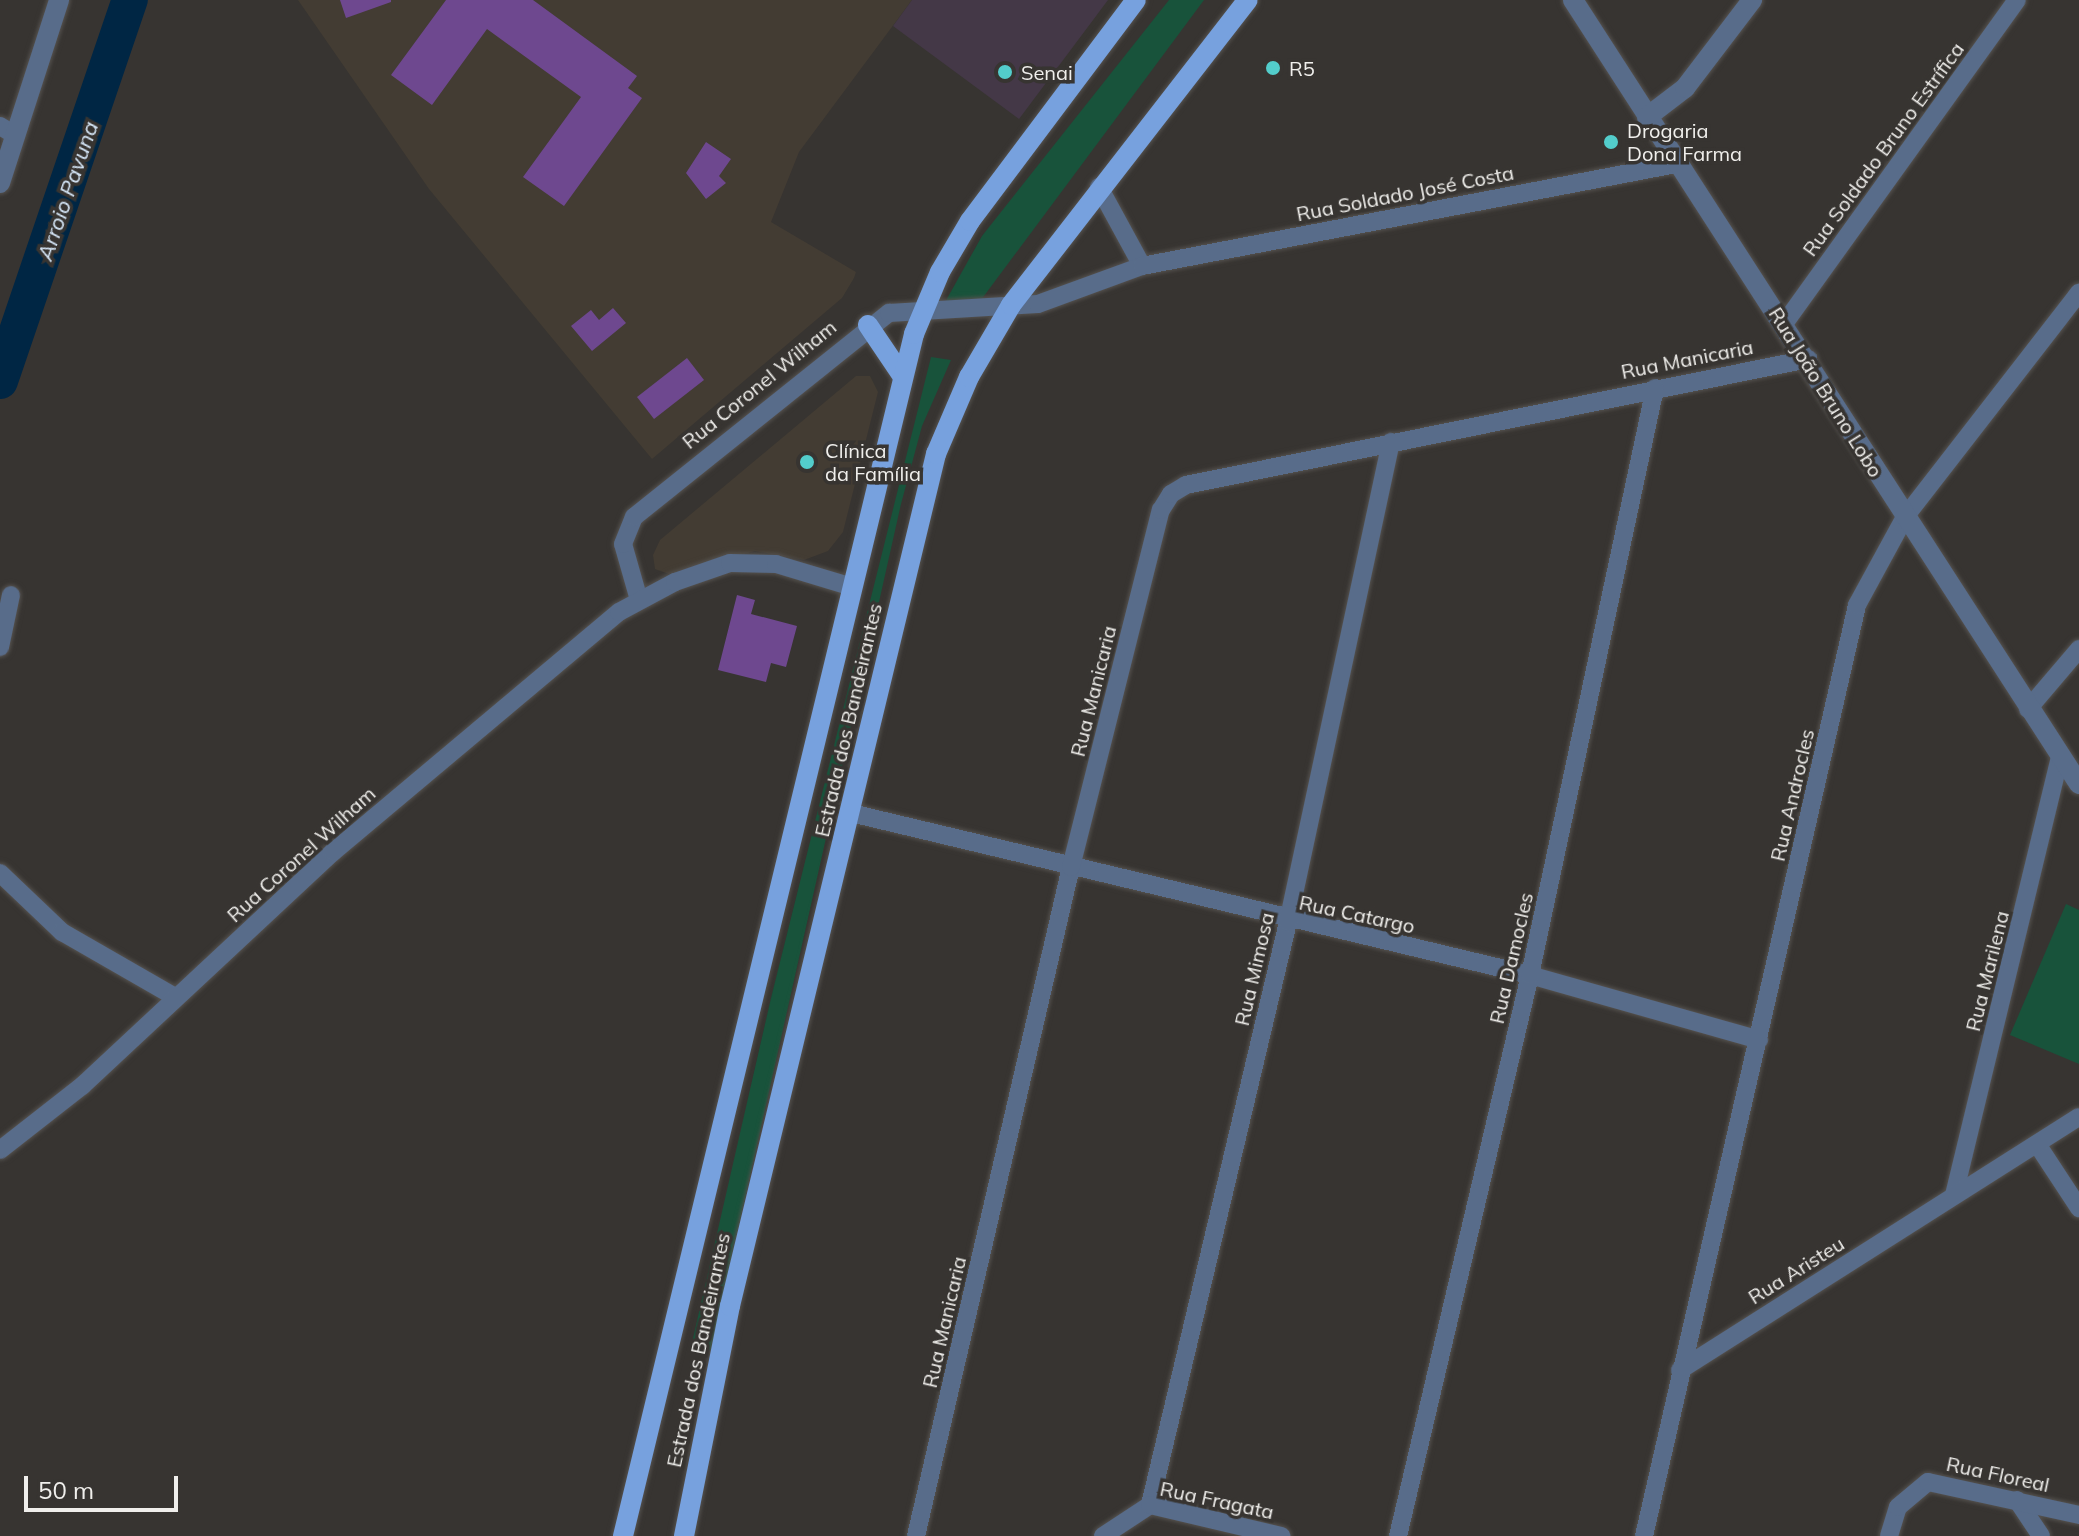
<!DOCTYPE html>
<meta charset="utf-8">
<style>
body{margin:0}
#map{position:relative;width:2079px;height:1536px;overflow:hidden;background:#373431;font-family:Mulish,sans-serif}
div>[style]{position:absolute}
.built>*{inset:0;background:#433c33}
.education>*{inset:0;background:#443847}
.green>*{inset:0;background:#18533b}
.river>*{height:36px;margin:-18px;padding:0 18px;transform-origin:18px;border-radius:18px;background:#002644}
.building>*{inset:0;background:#6e488f}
.roads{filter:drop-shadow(0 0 2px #55524f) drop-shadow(0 0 2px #55524f)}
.minor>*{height:18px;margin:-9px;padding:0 9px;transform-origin:9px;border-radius:9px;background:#586c8a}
.tertiary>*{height:20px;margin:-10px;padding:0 10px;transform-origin:10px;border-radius:10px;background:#586c8a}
.primary>*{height:20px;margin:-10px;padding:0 10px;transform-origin:10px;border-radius:10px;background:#77a1de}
.dots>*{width:22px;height:22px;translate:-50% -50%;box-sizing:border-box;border:4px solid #373431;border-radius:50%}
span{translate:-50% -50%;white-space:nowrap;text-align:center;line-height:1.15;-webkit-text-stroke:7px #373431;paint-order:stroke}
.poi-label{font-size:20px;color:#f0efec}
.left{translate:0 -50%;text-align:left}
.street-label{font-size:20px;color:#f0efec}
.water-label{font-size:22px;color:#d4e5f6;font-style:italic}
.scale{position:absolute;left:24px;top:1476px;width:154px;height:36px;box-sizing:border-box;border:4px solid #f0efec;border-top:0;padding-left:10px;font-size:24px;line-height:28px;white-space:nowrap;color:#f0efec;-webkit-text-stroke:6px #373431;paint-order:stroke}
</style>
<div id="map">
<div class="built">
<i style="clip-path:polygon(298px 0,912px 0,799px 152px,771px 222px,856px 272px,854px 278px,842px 298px,652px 459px,429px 189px)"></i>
<i style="clip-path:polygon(856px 376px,870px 376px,878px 392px,843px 532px,828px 551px,804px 560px,755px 551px,669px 574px,655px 569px,653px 555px,660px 540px)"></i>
</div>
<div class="education">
<i style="clip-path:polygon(912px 0,1108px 0,1019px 119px,893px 26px)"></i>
</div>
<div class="green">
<i style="clip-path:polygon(1169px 0,1204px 0,978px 304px,944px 304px,982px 236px)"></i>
<i style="clip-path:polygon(931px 357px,951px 360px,922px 426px,901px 504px,711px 1350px,691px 1347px,771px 998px)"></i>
<i style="clip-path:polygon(2066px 904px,2079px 910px,2079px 1064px,2010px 1035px)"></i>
</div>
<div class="river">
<i style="left:0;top:381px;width:403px;rotate:-71.2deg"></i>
</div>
<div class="building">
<i style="clip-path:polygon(340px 0,391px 0,391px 2px,346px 18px)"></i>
<i style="clip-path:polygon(446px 0,533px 0,637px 76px,628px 88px,642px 98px,564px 206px,523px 177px,581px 97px,487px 29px,432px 105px,391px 75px)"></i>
<i style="clip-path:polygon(706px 142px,731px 159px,719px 176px,726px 183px,706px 199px,686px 173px)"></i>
<i style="clip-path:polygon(613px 308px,626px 323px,592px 351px,571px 326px,591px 310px,599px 320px)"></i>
<i style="clip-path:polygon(687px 358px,704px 380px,654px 419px,637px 397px)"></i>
<i style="clip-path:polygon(737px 595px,755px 600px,751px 614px,797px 626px,786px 667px,771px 663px,766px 682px,718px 670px)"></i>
</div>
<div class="roads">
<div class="minor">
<i style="left:0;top:126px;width:17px;rotate:31deg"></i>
<i style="left:1099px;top:187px;width:90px;rotate:61.4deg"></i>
<i style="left:1784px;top:324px;width:399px;rotate:-54.3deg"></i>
<i style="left:639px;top:600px;width:58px;rotate:-105.9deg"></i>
<i style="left:623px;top:544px;width:29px;rotate:-68deg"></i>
<i style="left:634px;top:517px;width:327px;rotate:-38.7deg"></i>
<i style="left:889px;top:313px;width:149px;rotate:-3.5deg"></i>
<i style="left:1038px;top:304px;width:111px;rotate:-20.1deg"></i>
<i style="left:1142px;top:266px;width:544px;rotate:-10.81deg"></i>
<i style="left:0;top:647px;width:53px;rotate:-78.1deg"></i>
<i style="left:2028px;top:709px;width:79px;rotate:-49.6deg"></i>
<i style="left:851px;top:813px;width:698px;rotate:13.42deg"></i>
<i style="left:1530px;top:975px;width:238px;rotate:15.8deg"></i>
<i style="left:0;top:873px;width:86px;rotate:43.6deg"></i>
<i style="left:62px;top:932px;width:130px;rotate:29.9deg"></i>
<i style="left:2037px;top:1144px;width:77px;rotate:56.7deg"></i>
<i style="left:0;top:1150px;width:104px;rotate:-38deg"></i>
<i style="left:82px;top:1086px;width:343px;rotate:-43deg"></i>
<i style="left:333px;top:852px;width:373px;rotate:-40deg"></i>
<i style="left:619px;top:612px;width:64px;rotate:-28.2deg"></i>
<i style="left:675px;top:582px;width:58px;rotate:-19.1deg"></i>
<i style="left:730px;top:563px;width:46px;rotate:1.2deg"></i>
<i style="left:776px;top:564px;width:76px;rotate:16.8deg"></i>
<i style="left:1954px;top:1195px;width:452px;rotate:-76.4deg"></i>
<i style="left:1680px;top:1370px;width:472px;rotate:-32.4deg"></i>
<i style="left:2017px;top:1500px;width:43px;rotate:56.3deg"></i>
<i style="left:1150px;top:1505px;width:599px;rotate:-76.68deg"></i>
<i style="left:1288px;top:922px;width:491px;rotate:-77.9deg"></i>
<i style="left:916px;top:1536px;width:687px;rotate:-76.96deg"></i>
<i style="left:1071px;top:867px;width:368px;rotate:-75.9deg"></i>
<i style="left:1161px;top:510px;width:19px;rotate:-58deg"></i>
<i style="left:1171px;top:494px;width:17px;rotate:-31deg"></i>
<i style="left:1186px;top:485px;width:635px;rotate:-11.45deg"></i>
<i style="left:1103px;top:1536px;width:56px;rotate:-33.4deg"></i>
<i style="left:1150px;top:1505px;width:135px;rotate:13.3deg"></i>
<i style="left:1398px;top:1536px;width:576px;rotate:-76.76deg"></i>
<i style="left:1530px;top:975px;width:600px;rotate:-77.98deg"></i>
<i style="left:1644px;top:1536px;width:955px;rotate:-77.11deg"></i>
<i style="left:1857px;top:605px;width:100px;rotate:-61.4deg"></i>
<i style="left:1905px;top:517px;width:284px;rotate:-52.2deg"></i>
<i style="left:1889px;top:1536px;width:30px;rotate:-73deg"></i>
<i style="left:1898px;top:1507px;width:39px;rotate:-40deg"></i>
<i style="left:1928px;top:1482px;width:155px;rotate:12.3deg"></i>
</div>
<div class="tertiary">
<i style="left:1573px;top:0;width:933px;rotate:57.16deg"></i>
<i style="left:1647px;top:117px;width:48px;rotate:-37.3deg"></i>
<i style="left:1685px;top:88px;width:111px;rotate:-52.7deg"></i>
<i style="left:0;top:183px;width:192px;rotate:-72.1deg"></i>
</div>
<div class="primary">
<i style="left:868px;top:325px;width:59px;rotate:56deg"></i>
<i style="left:623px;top:1536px;width:1237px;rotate:-76.39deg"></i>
<i style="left:914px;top:334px;width:67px;rotate:-67.2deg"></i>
<i style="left:940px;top:272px;width:59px;rotate:-59.5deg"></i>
<i style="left:970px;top:221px;width:276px;rotate:-53.1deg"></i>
<i style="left:684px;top:1536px;width:235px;rotate:-78.7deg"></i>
<i style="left:730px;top:1306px;width:877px;rotate:-76.41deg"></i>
<i style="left:936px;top:454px;width:84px;rotate:-66.8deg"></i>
<i style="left:969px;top:377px;width:83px;rotate:-59.7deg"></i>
<i style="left:1011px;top:305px;width:386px;rotate:-52.2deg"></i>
</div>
</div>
<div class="dots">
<i style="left:1273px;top:68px;background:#53cdcb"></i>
<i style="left:1005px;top:72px;background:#53cdcb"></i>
<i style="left:1611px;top:142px;background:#53cdcb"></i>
<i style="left:807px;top:462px;background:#53cdcb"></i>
</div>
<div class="poi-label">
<span class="left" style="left:1289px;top:68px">R5</span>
<span class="left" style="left:1021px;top:72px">Senai</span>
<span class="left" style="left:1627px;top:142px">Drogaria<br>Dona Farma</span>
<span class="left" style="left:825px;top:462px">Clínica<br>da Família</span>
</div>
<div class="street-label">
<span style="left:1883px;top:149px;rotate:-54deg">Rua Soldado Bruno Estrífica</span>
<span style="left:1405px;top:193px;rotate:-11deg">Rua Soldado José Costa</span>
<span style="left:1687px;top:359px;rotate:-11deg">Rua Manicaria</span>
<span style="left:759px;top:384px;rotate:-39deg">Rua Coronel Wilham</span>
<span style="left:1826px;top:392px;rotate:58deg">Rua João Bruno Lobo</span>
<span style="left:1093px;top:691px;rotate:-76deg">Rua Manicaria</span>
<span style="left:848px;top:720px;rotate:-77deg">Estrada dos Bandeirantes</span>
<span style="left:1792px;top:795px;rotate:-77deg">Rua Androcles</span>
<span style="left:301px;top:854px;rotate:-42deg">Rua Coronel Wilham</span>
<span style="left:1357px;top:914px;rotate:12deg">Rua Catargo</span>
<span style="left:1511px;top:958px;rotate:-77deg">Rua Damocles</span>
<span style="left:1254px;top:969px;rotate:-77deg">Rua Mimosa</span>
<span style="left:1987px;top:971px;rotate:-76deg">Rua Marilena</span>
<span style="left:1796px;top:1270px;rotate:-32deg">Rua Aristeu</span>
<span style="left:944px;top:1322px;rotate:-77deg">Rua Manicaria</span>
<span style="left:698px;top:1350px;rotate:-78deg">Estrada dos Bandeirantes</span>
<span style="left:1998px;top:1474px;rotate:12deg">Rua Floreal</span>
<span style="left:1217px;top:1500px;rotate:12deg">Rua Fragata</span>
</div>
<div class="water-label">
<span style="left:68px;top:191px;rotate:-71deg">Arroio Pavuna</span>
</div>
<div class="scale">50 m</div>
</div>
